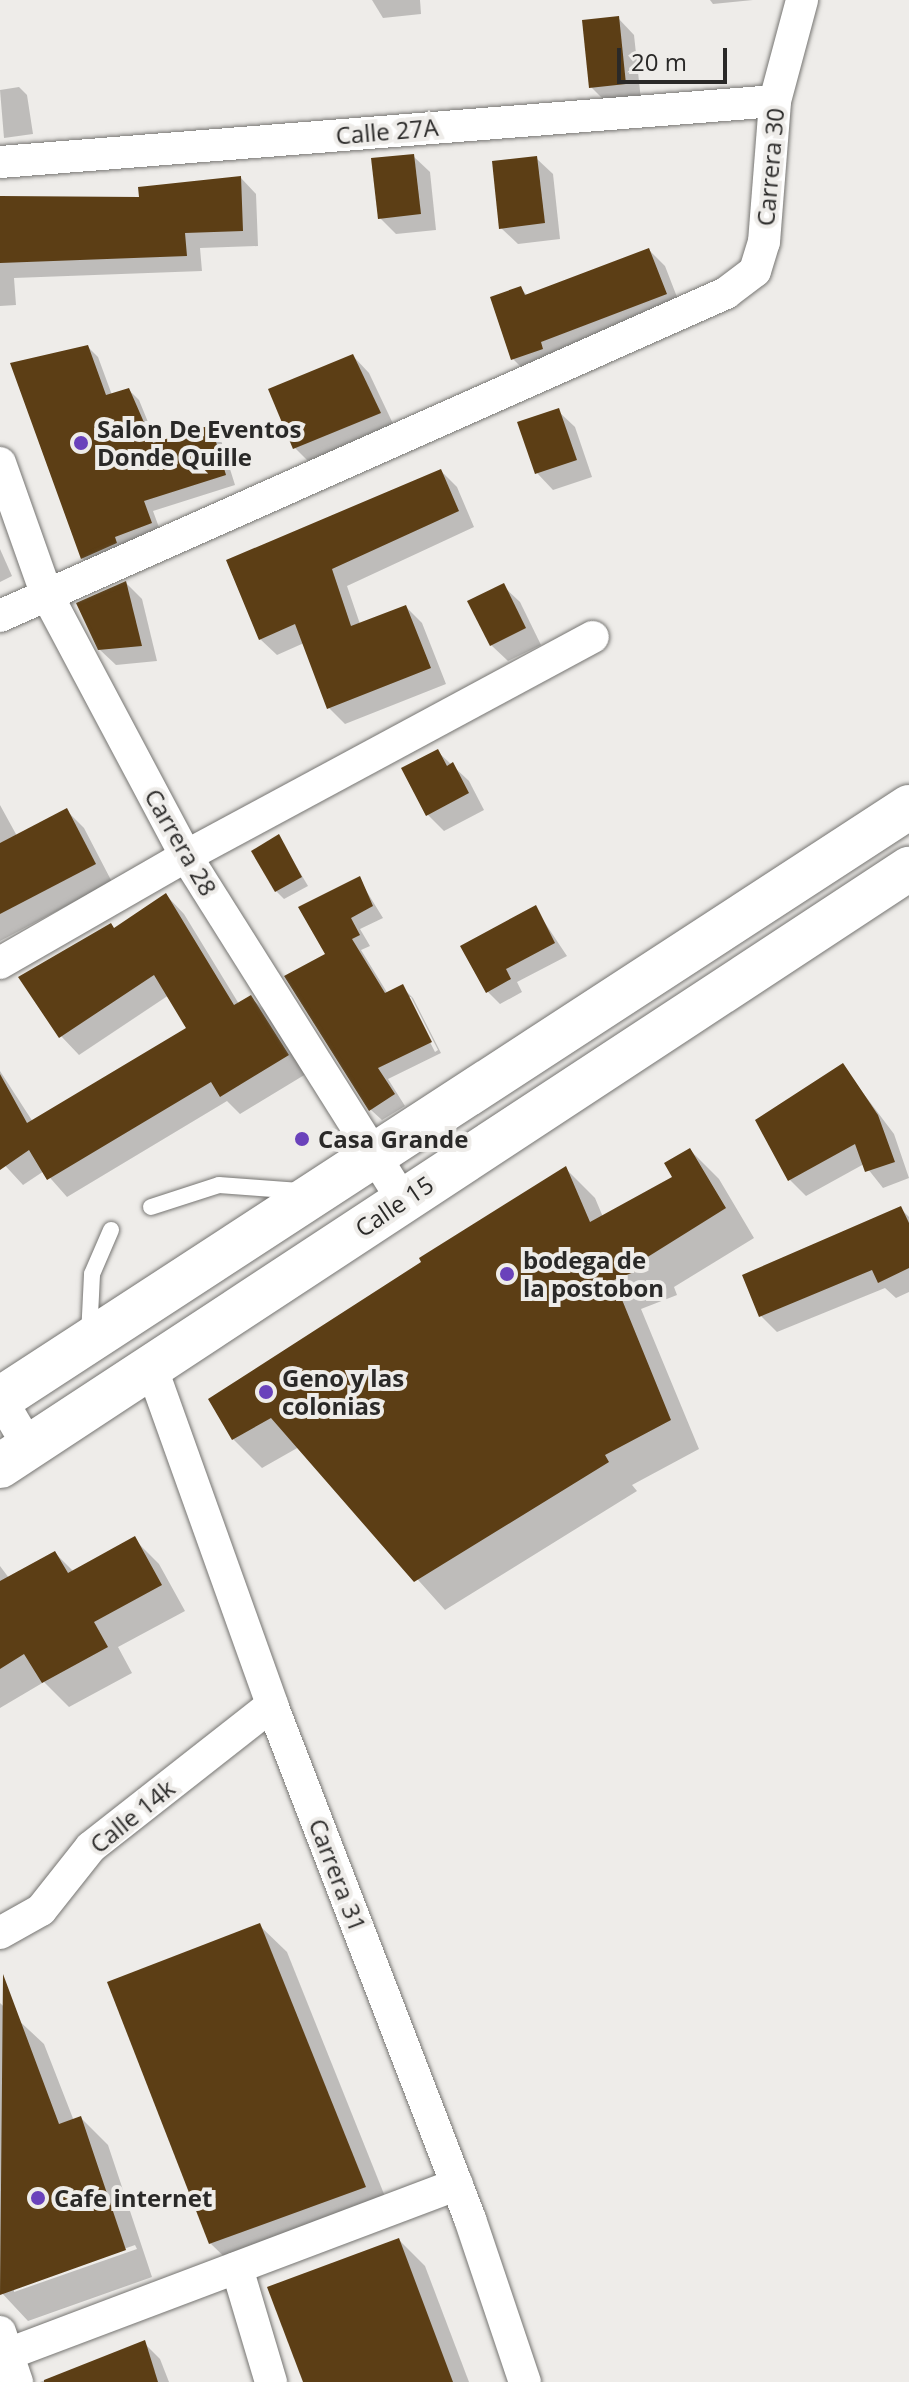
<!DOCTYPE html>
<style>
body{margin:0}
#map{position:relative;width:909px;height:2382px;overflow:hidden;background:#eeece9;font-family:"Open Sans",sans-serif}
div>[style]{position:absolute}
.shadow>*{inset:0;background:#0003}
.building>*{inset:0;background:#5c3e15}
.roads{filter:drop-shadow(0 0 2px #767572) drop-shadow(0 0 2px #767572)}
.service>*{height:16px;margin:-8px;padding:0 8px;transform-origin:8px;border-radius:8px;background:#fff}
.minor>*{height:32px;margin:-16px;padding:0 16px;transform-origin:16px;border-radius:16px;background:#fff}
.trunk>*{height:44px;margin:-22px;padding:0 22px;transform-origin:22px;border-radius:22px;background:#fff}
.dots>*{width:22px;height:22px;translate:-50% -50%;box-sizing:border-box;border:4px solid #eeece9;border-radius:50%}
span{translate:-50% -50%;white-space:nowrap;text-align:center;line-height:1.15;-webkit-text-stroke:8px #eeece9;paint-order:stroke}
.street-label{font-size:24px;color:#2a2928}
.poi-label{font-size:24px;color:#2a2928;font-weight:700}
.left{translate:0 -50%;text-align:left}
.scale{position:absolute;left:617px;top:48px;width:110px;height:36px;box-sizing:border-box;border:4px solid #2a2928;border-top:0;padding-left:10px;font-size:24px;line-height:28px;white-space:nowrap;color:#2a2928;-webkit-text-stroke:6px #eeece9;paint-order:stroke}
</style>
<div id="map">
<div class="shadow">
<i style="clip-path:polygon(372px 0,420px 0,421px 14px,383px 18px)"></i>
<i style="clip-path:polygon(710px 0,753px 0,713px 4px)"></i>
<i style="clip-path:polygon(618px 18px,634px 35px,641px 100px,607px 103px,591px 87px)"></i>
<i style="clip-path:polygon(19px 87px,27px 95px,33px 134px,4px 138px,0 90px)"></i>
<i style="clip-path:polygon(413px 156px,430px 172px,436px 230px,396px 234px,380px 218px)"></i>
<i style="clip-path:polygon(536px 158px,553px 174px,560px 239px,518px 244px,501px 228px)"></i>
<i style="clip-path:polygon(241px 178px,256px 194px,258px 246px,200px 248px,202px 271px,14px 278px,16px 305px,0 306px,0 198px,141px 199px)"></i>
<i style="clip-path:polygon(649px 250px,665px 266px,682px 310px,529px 375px,513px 359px,521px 289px,528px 296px)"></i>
<i style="clip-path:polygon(88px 347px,98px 357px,112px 395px,129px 390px,139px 400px,157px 444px,210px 427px,220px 437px,235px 485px,153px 511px,161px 533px,92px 568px,82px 558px)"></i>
<i style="clip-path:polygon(353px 356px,369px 373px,396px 430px,311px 464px,295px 448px)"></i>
<i style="clip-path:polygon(558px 411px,575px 427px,592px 477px,553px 490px,537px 473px)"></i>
<i style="clip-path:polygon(441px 471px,457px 487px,474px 527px,347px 586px,360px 624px,406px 607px,422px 623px,446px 684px,345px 724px,329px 708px,304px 643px,277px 655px,260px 639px,228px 561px)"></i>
<i style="clip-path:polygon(0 549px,12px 576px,0 582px)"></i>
<i style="clip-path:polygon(126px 583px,142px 599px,157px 661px,116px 665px,99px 649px)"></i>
<i style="clip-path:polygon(503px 586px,520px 602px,541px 645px,508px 661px,491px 645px)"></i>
<i style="clip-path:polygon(437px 751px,469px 781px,484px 810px,444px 831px,428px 815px)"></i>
<i style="clip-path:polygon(0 805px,17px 836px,67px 811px,84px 828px,112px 882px,0 941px)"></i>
<i style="clip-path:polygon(279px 837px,308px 886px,284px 899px,276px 891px)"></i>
<i style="clip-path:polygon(evenodd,359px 879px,383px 918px,360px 929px,370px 946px,361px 950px,388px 994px,402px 987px,413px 998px,441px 1053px,388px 1079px,405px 1106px,382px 1120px,371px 1110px,327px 954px,359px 879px,407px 997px,411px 997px,438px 1050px,435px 1052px,407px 997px)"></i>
<i style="clip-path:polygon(166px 895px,184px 914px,239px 1004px,251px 998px,270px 1016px,306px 1074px,240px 1114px,227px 1101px,67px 1197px,44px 1171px,23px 1185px,0 1160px,0 1071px,33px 1122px,189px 1028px,169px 995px,79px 1055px,61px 1036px,115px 930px)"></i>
<i style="clip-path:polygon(535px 908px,567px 956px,517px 982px,522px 992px,500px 1004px,487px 991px)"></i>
<i style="clip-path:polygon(842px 1065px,894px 1134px,909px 1178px,883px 1188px,864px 1164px,806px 1196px,790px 1180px)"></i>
<i style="clip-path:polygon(690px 1150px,719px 1179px,754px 1238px,674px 1287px,677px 1295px,641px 1309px,699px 1449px,632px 1485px,637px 1491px,445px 1610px,299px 1447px,262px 1468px,233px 1439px,566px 1169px,595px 1198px,603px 1217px,675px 1177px)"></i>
<i style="clip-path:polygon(901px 1209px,909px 1217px,909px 1292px,896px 1298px,885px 1288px,777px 1332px,761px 1316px)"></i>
<i style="clip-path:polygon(134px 1539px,159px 1564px,185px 1611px,118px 1647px,132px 1673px,69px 1707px,44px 1682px,0 1708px,0 1566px,9px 1578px,55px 1553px,74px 1572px)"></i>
<i style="clip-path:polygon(259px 1925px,287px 1952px,392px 2214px,238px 2270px,210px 2243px)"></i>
<i style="clip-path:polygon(evenodd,0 2003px,44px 2044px,74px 2121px,81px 2118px,108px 2145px,152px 2277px,28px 2321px,0 2291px,0 2003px,135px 2245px,137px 2249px,14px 2292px,14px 2288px,135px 2245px)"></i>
<i style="clip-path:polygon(399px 2240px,425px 2266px,469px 2382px,305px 2382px)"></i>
<i style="clip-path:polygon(144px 2343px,160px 2359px,169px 2382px,40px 2382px)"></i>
</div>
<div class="building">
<i style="clip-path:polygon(619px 16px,626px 84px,589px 88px,582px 20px)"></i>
<i style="clip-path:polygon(414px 154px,421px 214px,378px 219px,371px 158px)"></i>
<i style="clip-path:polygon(537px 156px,545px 223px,499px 229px,492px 161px)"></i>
<i style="clip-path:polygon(241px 176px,243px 231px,185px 233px,187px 256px,0 263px,0 196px,139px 197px,138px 187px)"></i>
<i style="clip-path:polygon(649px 248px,667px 294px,541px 342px,543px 349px,511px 360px,490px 297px,521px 286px,525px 295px)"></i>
<i style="clip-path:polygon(88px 345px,106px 395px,129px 388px,153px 443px,211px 425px,226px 475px,144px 501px,152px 523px,115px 537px,117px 543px,81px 559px,10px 363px)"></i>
<i style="clip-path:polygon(353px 354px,381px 413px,293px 449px,268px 389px)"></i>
<i style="clip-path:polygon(559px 408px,577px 460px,535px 474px,517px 422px)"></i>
<i style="clip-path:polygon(441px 469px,459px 511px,332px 569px,351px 626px,406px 605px,431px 668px,327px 709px,295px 624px,259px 640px,226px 560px)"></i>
<i style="clip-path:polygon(126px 581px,142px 646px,98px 650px,76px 603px)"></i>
<i style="clip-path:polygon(504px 583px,526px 628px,490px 646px,467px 601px)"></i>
<i style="clip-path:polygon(438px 749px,447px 766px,453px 762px,469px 793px,426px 816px,401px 768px)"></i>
<i style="clip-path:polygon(67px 808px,96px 864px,0 914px,0 843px)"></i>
<i style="clip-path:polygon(279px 834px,302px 877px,275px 892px,251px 851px)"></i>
<i style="clip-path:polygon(360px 876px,373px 906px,351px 918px,360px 935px,352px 939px,385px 993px,403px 984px,432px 1042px,378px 1068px,395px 1094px,369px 1111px,284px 976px,325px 954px,298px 907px)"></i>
<i style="clip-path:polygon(166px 893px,234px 1005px,251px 995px,289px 1055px,220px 1097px,211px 1082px,47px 1180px,29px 1150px,0 1170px,0 1074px,27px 1123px,186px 1028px,154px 975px,59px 1038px,18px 977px,111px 923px,114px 928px)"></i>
<i style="clip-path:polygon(536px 905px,555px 943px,506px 969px,511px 979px,486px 993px,460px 946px)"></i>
<i style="clip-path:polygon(843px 1063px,878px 1115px,895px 1162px,865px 1172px,855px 1144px,788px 1181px,755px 1120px)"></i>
<i style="clip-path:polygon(690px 1148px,726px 1208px,646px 1258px,649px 1266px,614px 1280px,671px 1420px,605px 1455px,609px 1462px,414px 1582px,271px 1418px,232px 1440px,208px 1399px,421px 1262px,419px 1258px,566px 1166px,590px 1222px,672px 1177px,664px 1163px)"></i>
<i style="clip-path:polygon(901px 1206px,909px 1223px,909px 1268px,878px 1283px,872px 1270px,759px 1317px,742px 1275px)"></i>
<i style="clip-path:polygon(135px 1536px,162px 1585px,94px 1622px,108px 1647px,42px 1683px,24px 1654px,0 1669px,0 1581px,55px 1551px,68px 1573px)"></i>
<i style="clip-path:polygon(260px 1923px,366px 2187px,209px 2244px,107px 1982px)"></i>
<i style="clip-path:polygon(3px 1974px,59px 2124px,81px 2116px,126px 2250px,0 2295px)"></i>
<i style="clip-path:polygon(399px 2238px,453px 2382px,303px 2382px,267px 2287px)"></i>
<i style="clip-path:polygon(145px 2340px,158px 2382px,44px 2382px,44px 2380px)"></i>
</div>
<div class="roads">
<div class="service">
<i style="left:151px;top:1207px;width:71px;rotate:-17.9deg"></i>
<i style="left:219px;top:1185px;width:81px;rotate:4.2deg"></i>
<i style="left:89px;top:1336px;width:62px;rotate:-87.2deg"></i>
<i style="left:92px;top:1274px;width:48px;rotate:-66.6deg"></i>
</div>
<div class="minor">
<i style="left:0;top:162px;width:777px;rotate:-4.5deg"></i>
<i style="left:0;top:463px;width:138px;rotate:70.5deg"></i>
<i style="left:46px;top:593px;width:298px;rotate:62deg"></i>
<i style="left:186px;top:856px;width:407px;rotate:57.8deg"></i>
<i style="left:0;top:616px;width:795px;rotate:-23.98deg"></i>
<i style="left:726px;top:293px;width:36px;rotate:-37deg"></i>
<i style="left:755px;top:271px;width:30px;rotate:-73deg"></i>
<i style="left:764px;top:242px;width:141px;rotate:-85.5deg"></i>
<i style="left:775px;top:101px;width:105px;rotate:-75deg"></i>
<i style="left:0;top:963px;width:215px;rotate:-29.9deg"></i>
<i style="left:186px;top:856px;width:462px;rotate:-28.3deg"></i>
<i style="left:152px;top:1369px;width:357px;rotate:70.3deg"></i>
<i style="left:272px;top:1705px;width:551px;rotate:68.93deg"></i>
<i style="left:470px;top:2219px;width:172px;rotate:71.4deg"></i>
<i style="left:0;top:1398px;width:57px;rotate:59.4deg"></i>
<i style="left:0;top:1933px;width:47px;rotate:-29.3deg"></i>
<i style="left:41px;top:1910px;width:80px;rotate:-51.6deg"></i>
<i style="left:91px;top:1847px;width:230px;rotate:-38.1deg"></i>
<i style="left:237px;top:2268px;width:119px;rotate:73.4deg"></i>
<i style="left:0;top:2332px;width:53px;rotate:71.2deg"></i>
<i style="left:8px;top:2354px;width:480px;rotate:-20.7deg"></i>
</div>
<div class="trunk">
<i style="left:0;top:1399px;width:1085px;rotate:-33.07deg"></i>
<i style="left:0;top:1466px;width:1088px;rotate:-33.3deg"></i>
</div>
</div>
<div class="dots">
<i style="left:81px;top:443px;background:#6a42bb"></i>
<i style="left:302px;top:1139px;background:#6a42bb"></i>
<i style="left:507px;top:1274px;background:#6a42bb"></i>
<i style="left:266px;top:1392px;background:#6a42bb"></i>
<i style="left:38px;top:2198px;background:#6a42bb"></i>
</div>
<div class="street-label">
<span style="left:387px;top:131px;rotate:-5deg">Calle 27A</span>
<span style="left:770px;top:167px;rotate:-85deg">Carrera 30</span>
<span style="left:181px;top:842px;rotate:60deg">Carrera 28</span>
<span style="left:394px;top:1206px;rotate:-34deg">Calle 15</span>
<span style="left:132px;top:1816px;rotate:-39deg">Calle 14k</span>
<span style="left:338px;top:1875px;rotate:69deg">Carrera 31</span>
</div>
<div class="poi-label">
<span class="left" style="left:97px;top:443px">Salon De Eventos<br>Donde Quille</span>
<span class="left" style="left:318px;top:1139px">Casa Grande</span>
<span class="left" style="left:523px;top:1274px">bodega de<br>la postobon</span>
<span class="left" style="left:282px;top:1392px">Geno y las<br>colonias</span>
<span class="left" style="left:54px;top:2198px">Cafe internet</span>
</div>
<div class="scale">20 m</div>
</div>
